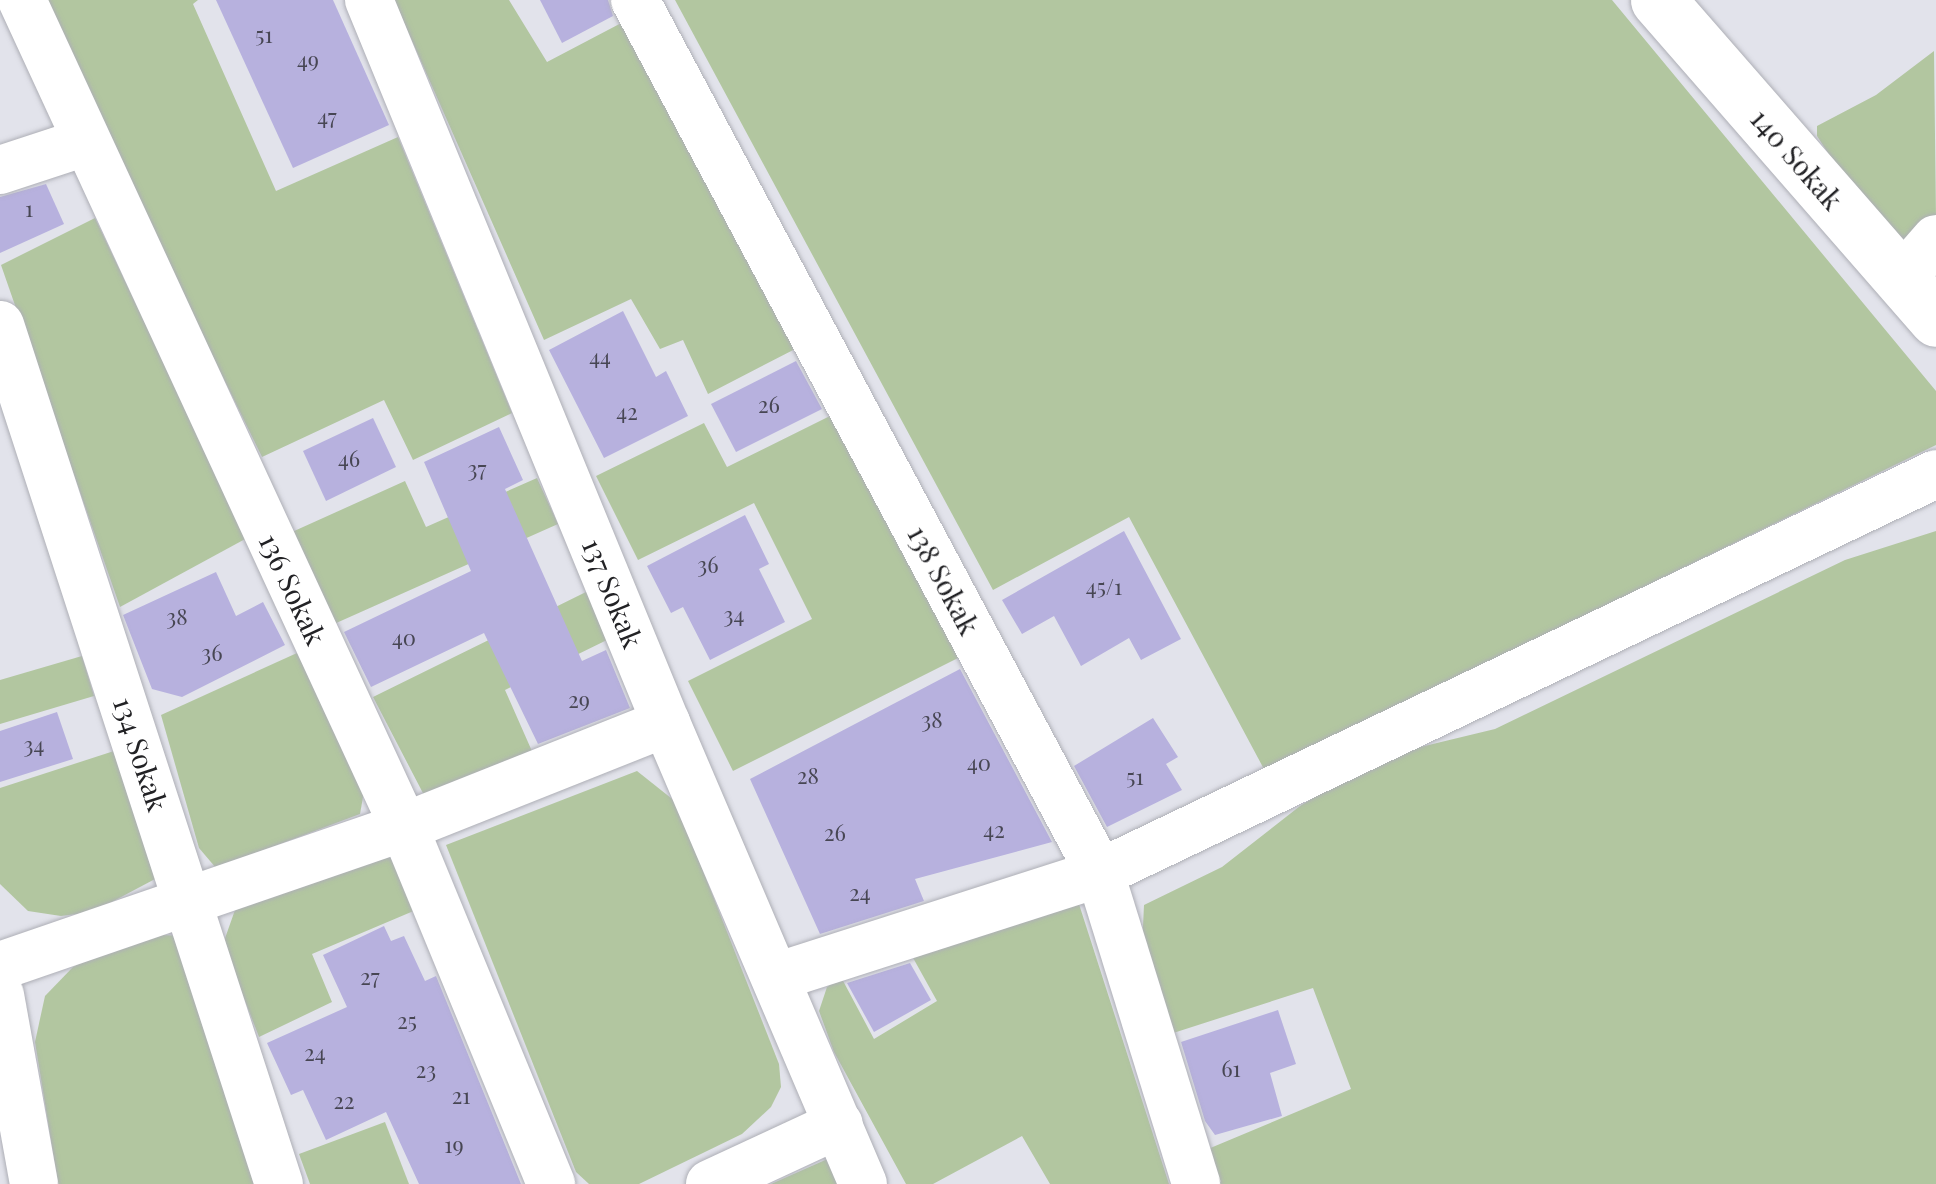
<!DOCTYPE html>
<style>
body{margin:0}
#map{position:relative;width:1936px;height:1184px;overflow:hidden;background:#e2e3eb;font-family:"Playfair Display",serif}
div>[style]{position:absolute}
.green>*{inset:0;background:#b2c6a0}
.building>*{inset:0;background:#b7b1de}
.roads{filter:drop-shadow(0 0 2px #aeafb6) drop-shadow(0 0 2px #aeafb6)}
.minor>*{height:48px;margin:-24px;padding:0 24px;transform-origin:24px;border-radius:24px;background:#fff}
.major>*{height:55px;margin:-27.5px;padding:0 27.5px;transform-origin:27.5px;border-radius:27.5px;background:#fff}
span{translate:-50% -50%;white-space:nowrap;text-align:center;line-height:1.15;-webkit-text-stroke:9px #fff;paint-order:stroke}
.number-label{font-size:22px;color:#474653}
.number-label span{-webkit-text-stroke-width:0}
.street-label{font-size:28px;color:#222225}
</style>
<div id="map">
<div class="green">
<i style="clip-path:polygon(46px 0,198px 0,193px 4px,276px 191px,398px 137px,512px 413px,413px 460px,384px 400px,262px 457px,110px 146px)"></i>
<i style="clip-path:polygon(394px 0,509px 0,547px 62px,627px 20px,799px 347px,708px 394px,683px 340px,660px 349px,631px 299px,544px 340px)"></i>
<i style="clip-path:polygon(675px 0,1612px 0,1936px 391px,1936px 445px,1265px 771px,1129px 517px,993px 590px)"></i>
<i style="clip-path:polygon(1934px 51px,1936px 220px,1910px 250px,1888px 245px,1817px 136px,1817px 126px,1876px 95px)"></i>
<i style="clip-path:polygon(95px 218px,247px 538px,120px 607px,1px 265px)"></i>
<i style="clip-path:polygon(838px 412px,960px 657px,733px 771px,688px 681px,812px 619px,754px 503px,638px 560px,596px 476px,704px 423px,727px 467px)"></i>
<i style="clip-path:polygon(537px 478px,558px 524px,334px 624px,292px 532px,405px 481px,426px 527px)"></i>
<i style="clip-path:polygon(1936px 531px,1936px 1184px,1220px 1184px,1208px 1149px,1351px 1089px,1313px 988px,1164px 1036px,1141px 968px,1144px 905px,1222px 867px,1300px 806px,1379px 757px,1495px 729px,1845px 560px)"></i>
<i style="clip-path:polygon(590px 590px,611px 638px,505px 690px,535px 758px,425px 797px,373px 697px)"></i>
<i style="clip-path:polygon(297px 653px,366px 780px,360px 814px,216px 868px,199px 848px,161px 715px)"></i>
<i style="clip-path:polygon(82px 656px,94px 696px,0 724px,0 680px)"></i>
<i style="clip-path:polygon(114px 751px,157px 852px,155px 879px,93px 912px,61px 916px,28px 911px,0 884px,0 788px)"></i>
<i style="clip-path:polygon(637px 771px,676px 802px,779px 1064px,781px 1087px,771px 1107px,742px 1134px,639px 1184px,589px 1184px,576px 1172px,446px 845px)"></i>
<i style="clip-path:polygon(389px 855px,404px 871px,423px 907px,312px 954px,332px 1002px,259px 1037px,223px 944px,235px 910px)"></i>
<i style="clip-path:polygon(1078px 901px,1169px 1184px,1050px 1184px,1022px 1136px,933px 1184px,906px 1184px,834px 1052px,819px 1011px,827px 987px,841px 977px,874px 1039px,937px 1001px,907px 947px)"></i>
<i style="clip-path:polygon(134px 934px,188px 936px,259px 1184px,58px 1184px,35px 1042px,45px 996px,73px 967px)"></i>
<i style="clip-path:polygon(385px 1122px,409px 1184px,310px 1184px,299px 1154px)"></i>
<i style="clip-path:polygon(832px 1157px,845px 1184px,771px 1184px)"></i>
</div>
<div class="building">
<i style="clip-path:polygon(216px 0,333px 0,389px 125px,293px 168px)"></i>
<i style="clip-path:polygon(540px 0,608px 0,613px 16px,562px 43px)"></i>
<i style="clip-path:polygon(46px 184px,64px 224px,0 253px,0 197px)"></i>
<i style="clip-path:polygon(623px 311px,656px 377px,666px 371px,688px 416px,604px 458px,549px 350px)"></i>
<i style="clip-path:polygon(796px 361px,822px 409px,736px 452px,711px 404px)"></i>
<i style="clip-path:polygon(373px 418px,396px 467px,326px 501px,303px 451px)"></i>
<i style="clip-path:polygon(499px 427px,523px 480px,505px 489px,582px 661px,606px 650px,630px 708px,538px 744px,484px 633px,371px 687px,344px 632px,471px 571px,424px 462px)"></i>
<i style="clip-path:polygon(745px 515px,769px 564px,759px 569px,785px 622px,710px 660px,683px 607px,671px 613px,647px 566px)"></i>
<i style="clip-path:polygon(1124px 531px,1181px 639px,1141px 660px,1129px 638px,1081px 666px,1054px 616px,1022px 634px,1002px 600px)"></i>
<i style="clip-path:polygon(216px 572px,236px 616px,263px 602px,285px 645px,182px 697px,152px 689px,123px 615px)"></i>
<i style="clip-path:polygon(960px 669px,1052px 842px,915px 879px,924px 901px,820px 934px,750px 779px)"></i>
<i style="clip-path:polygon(57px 712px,73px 759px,0 782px,0 731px)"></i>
<i style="clip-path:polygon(1153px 718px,1178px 757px,1166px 764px,1182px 790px,1107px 827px,1074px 766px)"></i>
<i style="clip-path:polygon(384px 926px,391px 941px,404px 936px,425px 981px,436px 976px,521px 1184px,419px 1184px,386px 1112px,326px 1140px,303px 1090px,291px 1095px,267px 1043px,347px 1007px,323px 955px)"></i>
<i style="clip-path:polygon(910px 963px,931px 1000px,874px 1032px,847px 983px)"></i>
<i style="clip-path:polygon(1278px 1010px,1296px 1064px,1270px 1073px,1282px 1116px,1215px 1135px,1205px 1121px,1181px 1042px)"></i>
</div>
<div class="roads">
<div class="minor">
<i style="left:22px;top:0;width:911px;rotate:65.21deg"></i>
<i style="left:404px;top:827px;width:386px;rotate:67.6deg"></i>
<i style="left:369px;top:0;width:782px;rotate:67.67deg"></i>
<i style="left:666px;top:723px;width:501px;rotate:66.86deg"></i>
<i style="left:635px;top:0;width:989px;rotate:61.96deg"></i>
<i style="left:1100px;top:873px;width:325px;rotate:72.8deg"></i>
<i style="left:0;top:170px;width:89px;rotate:-18.2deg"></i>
<i style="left:1901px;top:279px;width:53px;rotate:-48.8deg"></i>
<i style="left:0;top:325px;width:903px;rotate:72.01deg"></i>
<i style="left:0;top:966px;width:427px;rotate:-19deg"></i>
<i style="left:404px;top:827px;width:282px;rotate:-21.7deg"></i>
<i style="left:776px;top:977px;width:340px;rotate:-17.8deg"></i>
<i style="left:1100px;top:873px;width:926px;rotate:-25.51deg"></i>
<i style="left:0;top:995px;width:192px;rotate:79.8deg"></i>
<i style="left:710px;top:1184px;width:142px;rotate:-24.9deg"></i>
</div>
<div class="major">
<i style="left:1658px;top:0;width:423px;rotate:48.9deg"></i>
</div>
</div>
<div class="number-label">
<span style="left:264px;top:35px">51</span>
<span style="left:308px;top:60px">49</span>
<span style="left:327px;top:117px">47</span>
<span style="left:29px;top:209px">1</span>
<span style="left:600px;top:357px">44</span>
<span style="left:769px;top:405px">26</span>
<span style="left:627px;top:412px">42</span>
<span style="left:349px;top:459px">46</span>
<span style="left:477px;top:469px">37</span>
<span style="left:708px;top:565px">36</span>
<span style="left:1104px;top:587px">45/1</span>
<span style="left:734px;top:615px">34</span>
<span style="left:177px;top:617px">38</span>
<span style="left:404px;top:638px">40</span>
<span style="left:212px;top:653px">36</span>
<span style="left:579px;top:700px">29</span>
<span style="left:932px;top:720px">38</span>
<span style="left:34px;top:745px">34</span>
<span style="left:979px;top:763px">40</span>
<span style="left:808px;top:776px">28</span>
<span style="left:1135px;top:777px">51</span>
<span style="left:994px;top:830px">42</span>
<span style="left:835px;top:833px">26</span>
<span style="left:860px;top:893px">24</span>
<span style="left:370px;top:977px">27</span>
<span style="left:407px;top:1021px">25</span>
<span style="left:315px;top:1053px">24</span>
<span style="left:1231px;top:1069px">61</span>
<span style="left:426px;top:1070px">23</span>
<span style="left:461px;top:1096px">21</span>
<span style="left:344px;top:1101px">22</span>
<span style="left:454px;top:1145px">19</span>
</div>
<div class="street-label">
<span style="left:1797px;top:159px;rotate:49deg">140 Sokak</span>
<span style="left:944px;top:580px;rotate:62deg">138 Sokak</span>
<span style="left:293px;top:589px;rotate:65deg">136 Sokak</span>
<span style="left:613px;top:593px;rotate:68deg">137 Sokak</span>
<span style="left:141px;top:754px;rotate:72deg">134 Sokak</span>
</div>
</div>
